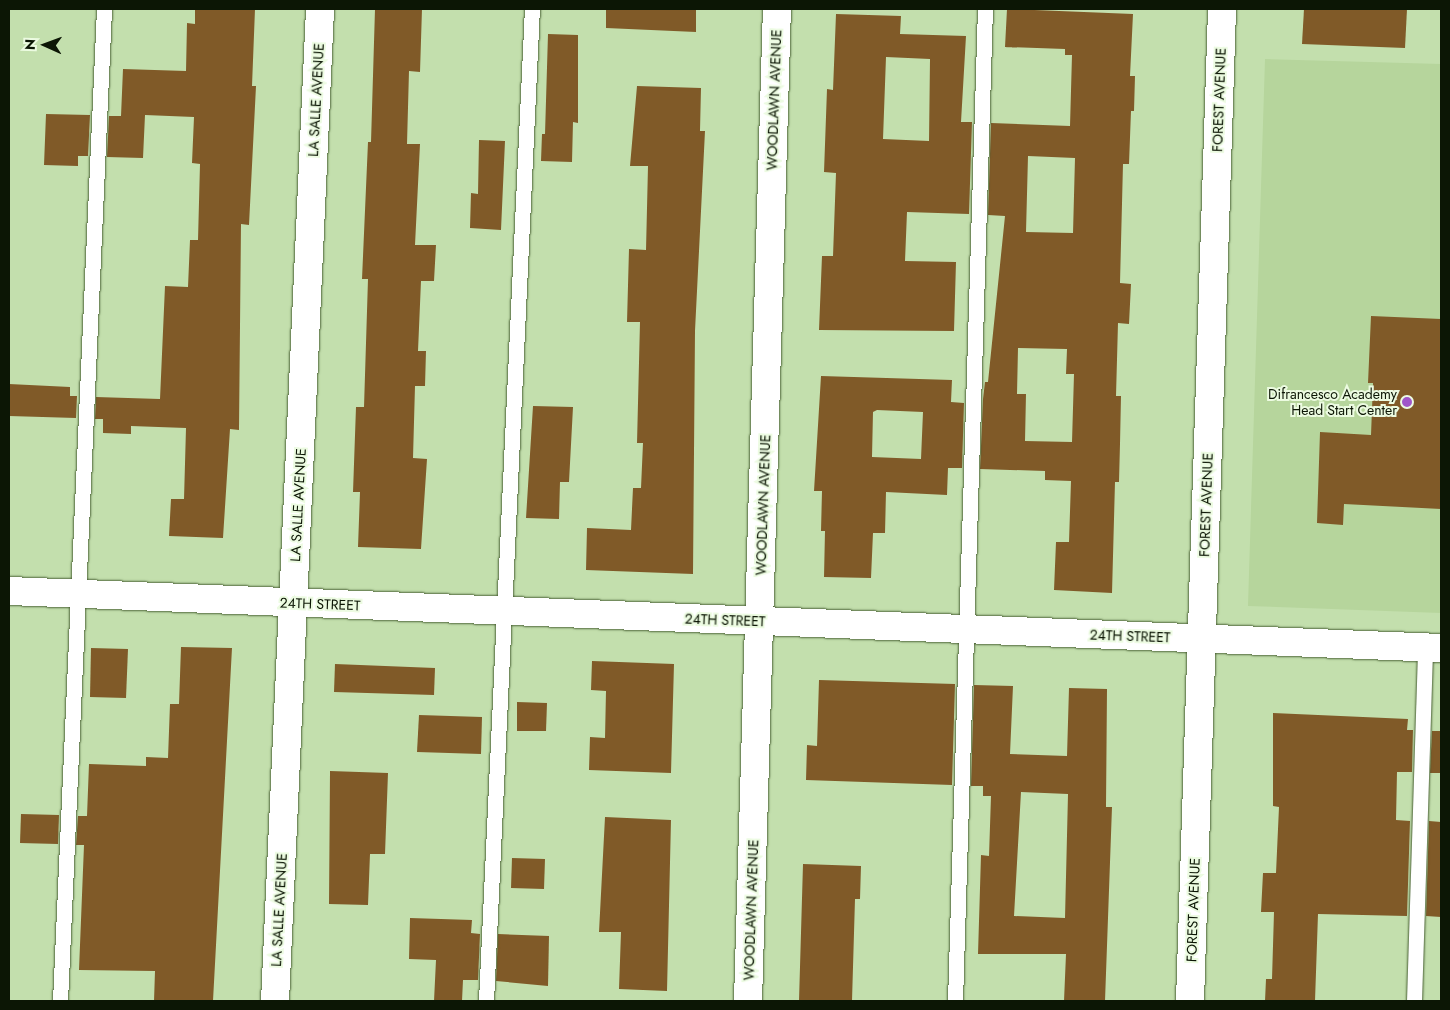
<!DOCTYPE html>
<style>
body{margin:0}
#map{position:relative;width:1450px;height:1010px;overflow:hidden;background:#c3dfad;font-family:Jost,sans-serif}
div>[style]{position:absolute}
.built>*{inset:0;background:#b6d59c}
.building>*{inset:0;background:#805a28}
.roads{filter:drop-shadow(0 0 1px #485f33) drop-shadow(0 0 1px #485f33)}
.service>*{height:15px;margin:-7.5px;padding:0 7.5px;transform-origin:7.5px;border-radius:7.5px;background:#fff}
.minor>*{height:28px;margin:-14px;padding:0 14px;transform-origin:14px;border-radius:14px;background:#fff}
.dots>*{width:14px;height:14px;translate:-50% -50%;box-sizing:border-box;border:2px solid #ecfbe1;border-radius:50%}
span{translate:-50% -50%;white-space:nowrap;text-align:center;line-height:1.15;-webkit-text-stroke:4px #ecfbe1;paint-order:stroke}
.street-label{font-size:14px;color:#0c1605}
.poi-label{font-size:14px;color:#0c1605}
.right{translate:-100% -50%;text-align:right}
.frame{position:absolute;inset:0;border:10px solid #0c1605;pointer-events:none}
.north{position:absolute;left:20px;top:20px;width:50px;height:50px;-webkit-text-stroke:4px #ecfbe1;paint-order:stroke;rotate:272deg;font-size:14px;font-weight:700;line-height:20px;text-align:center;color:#0c1605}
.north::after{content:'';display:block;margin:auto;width:18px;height:22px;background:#0c1605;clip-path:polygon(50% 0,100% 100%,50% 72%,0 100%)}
</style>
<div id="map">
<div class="built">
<i style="clip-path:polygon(1265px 59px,1441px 64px,1441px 613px,1248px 606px)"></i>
</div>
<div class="building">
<i style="clip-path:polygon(195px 9px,255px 9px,252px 86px,256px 86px,249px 225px,241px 224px,239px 430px,230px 429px,223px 538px,169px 536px,171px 499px,184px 499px,186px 428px,131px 426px,131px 434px,103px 433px,103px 419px,95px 419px,96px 397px,160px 399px,165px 286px,188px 287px,190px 240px,198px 240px,200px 164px,192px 163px,194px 117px,145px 115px,143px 158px,107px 157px,109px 116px,121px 116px,123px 69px,186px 71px,187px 23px,195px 24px)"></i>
<i style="clip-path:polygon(375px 9px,422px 9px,420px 72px,409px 71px,407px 144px,420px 144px,415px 245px,436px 245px,434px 281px,421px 281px,418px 351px,426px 351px,425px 386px,415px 386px,413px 458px,427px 459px,421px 549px,358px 547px,360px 492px,353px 492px,356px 407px,364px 407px,368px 279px,362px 279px,368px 142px,371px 142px)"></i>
<i style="clip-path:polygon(606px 9px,696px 9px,696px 32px,606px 28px)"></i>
<i style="clip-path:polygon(evenodd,1007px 9px,1133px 14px,1130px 76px,1135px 76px,1134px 111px,1131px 111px,1129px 164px,1123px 164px,1120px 283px,1131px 284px,1129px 324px,1118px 323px,1116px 396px,1121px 396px,1120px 444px,1119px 482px,1115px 482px,1112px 593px,1054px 590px,1056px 542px,1069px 542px,1071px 481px,1045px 480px,1045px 471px,980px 469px,983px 399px,985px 382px,988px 382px,1005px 216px,988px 215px,991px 123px,1070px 126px,1072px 55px,1065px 55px,1065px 49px,1005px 47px,1007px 9px,1028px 156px,1075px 158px,1073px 233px,1026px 232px,1028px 156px,1007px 9px,1018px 348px,1067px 349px,1066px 374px,1074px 374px,1072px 442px,1025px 441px,1026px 394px,1017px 394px,1018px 348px)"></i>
<i style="clip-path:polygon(1304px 9px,1407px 9px,1405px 48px,1302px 44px)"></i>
<i style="clip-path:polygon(evenodd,836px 14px,901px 16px,900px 34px,966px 36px,961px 122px,972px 122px,969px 214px,907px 212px,905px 261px,956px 262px,954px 331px,819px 330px,822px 256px,833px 256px,836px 173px,824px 172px,827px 89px,833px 90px,836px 14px,886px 57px,930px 59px,929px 141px,883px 139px,886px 57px)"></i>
<i style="clip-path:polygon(548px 34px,578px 35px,578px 123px,573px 122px,572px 162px,541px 161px,542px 134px,545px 134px)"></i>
<i style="clip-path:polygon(637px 86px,701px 88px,700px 131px,705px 131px,695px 331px,693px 574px,586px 570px,587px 528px,631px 530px,633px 488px,641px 488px,643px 443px,637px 443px,640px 322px,627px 322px,629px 249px,646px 250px,648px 166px,630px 166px)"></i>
<i style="clip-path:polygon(46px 114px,90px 115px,88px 156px,78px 156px,78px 166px,44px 165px)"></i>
<i style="clip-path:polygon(479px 140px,505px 141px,501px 230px,470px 228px,471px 193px,478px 194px)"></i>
<i style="clip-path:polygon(1371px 316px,1441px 319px,1441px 509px,1344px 504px,1343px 525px,1317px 523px,1320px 432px,1371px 435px,1373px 383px,1368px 383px)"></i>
<i style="clip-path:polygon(evenodd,821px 376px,952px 380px,951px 402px,964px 403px,962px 468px,948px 468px,947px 495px,886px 492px,885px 533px,873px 533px,871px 578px,824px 577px,825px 531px,821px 531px,822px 491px,814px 491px,821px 376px,877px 410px,923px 412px,921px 459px,872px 457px,873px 412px,877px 410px)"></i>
<i style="clip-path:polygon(9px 384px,70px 387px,70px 396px,77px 396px,76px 418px,9px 416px)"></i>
<i style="clip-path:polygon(533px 406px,573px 407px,569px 482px,560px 482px,559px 519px,526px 518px)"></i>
<i style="clip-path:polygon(181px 647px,232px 648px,213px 1001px,154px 1001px,155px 971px,79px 970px,84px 845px,76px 845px,78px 816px,87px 816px,89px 764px,146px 766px,146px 757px,168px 758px,170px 704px,179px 704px)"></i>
<i style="clip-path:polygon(91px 648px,128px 649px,126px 698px,90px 697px)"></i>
<i style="clip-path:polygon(592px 661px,674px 664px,671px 773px,589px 770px,590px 737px,605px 738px,606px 691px,591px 690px)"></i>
<i style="clip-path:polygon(335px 664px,435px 668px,434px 695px,334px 692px)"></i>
<i style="clip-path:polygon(819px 680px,955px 684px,952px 785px,806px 780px,807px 745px,817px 746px)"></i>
<i style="clip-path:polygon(evenodd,974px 685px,1013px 686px,1010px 754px,1067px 756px,1069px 688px,1107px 689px,1106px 807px,1112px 807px,1105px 1001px,1064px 1001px,1066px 954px,978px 954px,981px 855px,989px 856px,991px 796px,983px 796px,983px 786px,971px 786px,974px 685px,1021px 792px,1068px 794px,1065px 918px,1014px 916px,1021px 792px)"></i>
<i style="clip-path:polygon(517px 702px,547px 703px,546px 731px,517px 731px)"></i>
<i style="clip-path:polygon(1273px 713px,1408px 719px,1407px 730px,1413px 730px,1412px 772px,1397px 772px,1396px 820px,1410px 821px,1407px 916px,1318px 914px,1315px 1001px,1265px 1001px,1266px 979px,1272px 979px,1274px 912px,1261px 912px,1263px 873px,1276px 873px,1279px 807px,1273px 806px)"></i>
<i style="clip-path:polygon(419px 715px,482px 717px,481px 754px,417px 752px)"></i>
<i style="clip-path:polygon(1432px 731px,1441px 731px,1441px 773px,1430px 773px)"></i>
<i style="clip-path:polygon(330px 771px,388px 773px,385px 854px,370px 854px,368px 905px,329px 904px)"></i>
<i style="clip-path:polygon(21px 814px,59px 815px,58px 844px,20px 843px)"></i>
<i style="clip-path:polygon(605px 817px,671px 820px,667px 991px,619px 989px,621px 932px,599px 932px)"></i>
<i style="clip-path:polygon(1429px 821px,1441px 822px,1441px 917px,1426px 916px)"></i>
<i style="clip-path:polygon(512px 858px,545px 859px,544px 889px,511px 888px)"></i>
<i style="clip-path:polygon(803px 864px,861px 866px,860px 899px,855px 899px,852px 1001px,799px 1001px)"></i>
<i style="clip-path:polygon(410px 918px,472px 920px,471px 933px,480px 934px,478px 980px,463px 980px,462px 1001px,434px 1001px,436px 960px,409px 959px)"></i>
<i style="clip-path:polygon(498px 934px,549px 936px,548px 986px,496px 981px)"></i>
</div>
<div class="roads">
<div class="service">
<i style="left:60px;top:1001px;width:993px;rotate:-87.46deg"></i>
<i style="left:486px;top:1001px;width:993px;rotate:-87.35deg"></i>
<i style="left:955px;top:1001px;width:992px;rotate:-88.27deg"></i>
<i style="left:1414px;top:1001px;width:354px;rotate:-88.2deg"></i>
</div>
<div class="minor">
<i style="left:9px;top:591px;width:1433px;rotate:2.28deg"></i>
<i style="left:275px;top:1001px;width:993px;rotate:-87.4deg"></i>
<i style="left:748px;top:1001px;width:992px;rotate:-88.33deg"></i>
<i style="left:1190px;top:1001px;width:993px;rotate:-88.15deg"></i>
</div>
</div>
<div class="dots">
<i style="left:1407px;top:402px;background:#9f56c9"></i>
</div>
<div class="street-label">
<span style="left:316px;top:100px;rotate:-87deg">LA SALLE AVENUE</span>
<span style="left:774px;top:100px;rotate:-88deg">WOODLAWN AVENUE</span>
<span style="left:1219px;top:100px;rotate:-88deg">FOREST AVENUE</span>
<span style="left:298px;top:505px;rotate:-87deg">LA SALLE AVENUE</span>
<span style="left:763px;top:505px;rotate:-88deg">WOODLAWN AVENUE</span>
<span style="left:1206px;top:505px;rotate:-88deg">FOREST AVENUE</span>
<span style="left:320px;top:604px;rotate:2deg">24TH STREET</span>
<span style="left:725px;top:620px;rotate:2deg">24TH STREET</span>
<span style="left:1130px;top:636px;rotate:2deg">24TH STREET</span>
<span style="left:279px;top:910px;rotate:-87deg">LA SALLE AVENUE</span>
<span style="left:751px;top:910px;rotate:-88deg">WOODLAWN AVENUE</span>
<span style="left:1193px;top:910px;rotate:-88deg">FOREST AVENUE</span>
</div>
<div class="poi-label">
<span class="right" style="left:1397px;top:402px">Difrancesco Academy<br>Head Start Center</span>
</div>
<div class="frame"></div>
<div class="north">N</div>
</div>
